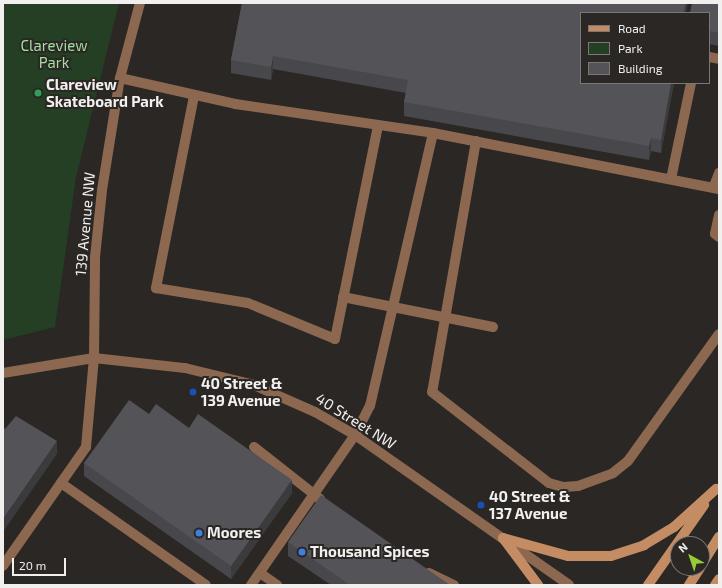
<!DOCTYPE html>
<style>
body{margin:0}
#map{position:relative;width:722px;height:588px;overflow:hidden;background:#2a2725;font-family:"Exo 2",sans-serif}
div>[style]{position:absolute}
.green>*{inset:0;background:#243f23}
.service>*{height:10px;margin:-5px;padding:0 5px;transform-origin:5px;border-radius:5px;background:#8b684f}
.tertiary>*{height:10px;margin:-5px;padding:0 5px;transform-origin:5px;border-radius:5px;background:#8b684f}
.secondary>*{height:10px;margin:-5px;padding:0 5px;transform-origin:5px;border-radius:5px;background:#c48c63}
.wall>*{inset:0;background:#48474b}
.shaded-wall>*{inset:0;background:#3b3a3d}
.building>*{inset:0;background:#545357}
.dots>*{width:11px;height:11px;translate:-50% -50%;box-sizing:border-box;border:2px solid #2a2725;border-radius:50%}
span{translate:-50% -50%;white-space:nowrap;text-align:center;line-height:1.15;-webkit-text-stroke:4px #2a2725;paint-order:stroke}
.park-label{font-size:15px;color:#a4dca1}
.poi-label{font-size:15px;color:#f2f0ef;font-weight:700}
.left{translate:0 -50%;text-align:left}
.street-label{font-size:15px;color:#f2f0ef}
.frame{position:absolute;inset:0;border:4px solid #f2f0ef;pointer-events:none}
.legend{position:absolute;left:580px;top:12px;width:130px;height:72px;box-sizing:border-box;background:#2a2725;border:1px solid #7a7776;margin:0;padding:5px 7px;list-style:none;font-size:12px;color:#f2f0ef}
.legend li{display:flex;align-items:center;gap:8px;height:20px}
.legend b{width:20px;border:1px solid #7a7776}
.north{position:absolute;left:670px;top:536px;width:40px;height:40px;box-sizing:border-box;background:#2a2725;border:1px solid #7a7776;border-radius:50%;rotate:320deg;font-size:11px;font-weight:700;line-height:16px;text-align:center;color:#f2f0ef}
.north::after{content:'';display:block;margin:auto;width:14px;height:18px;background:#97cc38;clip-path:polygon(50% 0,100% 100%,50% 72%,0 100%)}
.scale{position:absolute;left:12px;top:558px;width:54px;height:18px;box-sizing:border-box;border:2px solid #f2f0ef;border-top:0;padding-left:5px;font-size:12px;line-height:14px;white-space:nowrap;color:#f2f0ef;-webkit-text-stroke:3px #2a2725;paint-order:stroke}
</style>
<div id="map">
<div class="green">
<i style="clip-path:polygon(3px 3px,119px 3px,76px 177px,55px 327px,3px 340px)"></i>
</div>
<div class="service">
<i style="left:709px;top:57px;width:10px;rotate:11deg"></i>
<i style="left:120px;top:78px;width:118px;rotate:12.7deg"></i>
<i style="left:235px;top:104px;width:200px;rotate:8.3deg"></i>
<i style="left:433px;top:133px;width:291px;rotate:11.1deg"></i>
<i style="left:194px;top:96px;width:196px;rotate:101.2deg"></i>
<i style="left:156px;top:288px;width:93px;rotate:9.3deg"></i>
<i style="left:248px;top:303px;width:94px;rotate:22.5deg"></i>
<i style="left:335px;top:339px;width:218px;rotate:-78.6deg"></i>
<i style="left:476px;top:141px;width:255px;rotate:99.9deg"></i>
<i style="left:432px;top:392px;width:148px;rotate:37.9deg"></i>
<i style="left:549px;top:483px;width:15px;rotate:16deg"></i>
<i style="left:563px;top:487px;width:15px;rotate:-4deg"></i>
<i style="left:578px;top:486px;width:37px;rotate:-20deg"></i>
<i style="left:613px;top:473px;width:19px;rotate:-39deg"></i>
<i style="left:628px;top:461px;width:156px;rotate:-54.4deg"></i>
<i style="left:671px;top:179px;width:98px;rotate:-78.2deg"></i>
<i style="left:714px;top:186px;width:14px;rotate:-69deg"></i>
<i style="left:719px;top:215px;width:19px;rotate:102deg"></i>
<i style="left:715px;top:234px;width:5px;rotate:37deg"></i>
<i style="left:343px;top:297px;width:153px;rotate:11.3deg"></i>
<i style="left:254px;top:447px;width:84px;rotate:38.2deg"></i>
<i style="left:61px;top:483px;width:177px;rotate:35.1deg"></i>
<i style="left:3px;top:566px;width:145px;rotate:-55.1deg"></i>
<i style="left:86px;top:447px;width:89px;rotate:-84.9deg"></i>
<i style="left:260px;top:573px;width:21px;rotate:35deg"></i>
<i style="left:429px;top:573px;width:28px;rotate:26deg"></i>
<i style="left:251px;top:585px;width:183px;rotate:-55.3deg"></i>
<i style="left:355px;top:435px;width:33px;rotate:-63deg"></i>
<i style="left:370px;top:406px;width:280px;rotate:-77deg"></i>
</div>
<div class="tertiary">
<i style="left:94px;top:358px;width:101px;rotate:-89.4deg"></i>
<i style="left:95px;top:257px;width:67px;rotate:-84deg"></i>
<i style="left:102px;top:190px;width:113px;rotate:-80.9deg"></i>
<i style="left:120px;top:78px;width:78px;rotate:-75.1deg"></i>
<i style="left:3px;top:373px;width:92px;rotate:-9.4deg"></i>
<i style="left:94px;top:358px;width:92px;rotate:6.3deg"></i>
<i style="left:185px;top:368px;width:71px;rotate:13.8deg"></i>
<i style="left:254px;top:385px;width:67px;rotate:23.9deg"></i>
<i style="left:315px;top:412px;width:46px;rotate:29.9deg"></i>
<i style="left:355px;top:435px;width:261px;rotate:35deg"></i>
</div>
<div class="secondary">
<i style="left:503px;top:538px;width:67px;rotate:15.5deg"></i>
<i style="left:568px;top:556px;width:43px"></i>
<i style="left:611px;top:556px;width:35px;rotate:-18deg"></i>
<i style="left:644px;top:545px;width:35px;rotate:-31deg"></i>
<i style="left:674px;top:527px;width:57px;rotate:-42.1deg"></i>
<i style="left:503px;top:538px;width:59px;rotate:53.3deg"></i>
<i style="left:702px;top:564px;width:32px;rotate:-58deg"></i>
<i style="left:648px;top:585px;width:98px;rotate:-55deg"></i>
<i style="left:689px;top:585px;width:20px;rotate:-57deg"></i>
<i style="left:715px;top:585px;width:7px;rotate:-56deg"></i>
</div>
<div class="wall">
<i style="clip-path:polygon(242px 3px,674px 83px,661px 153px,651px 151px,649px 160px,404px 116px,404px 102px,406px 93px,273px 69px,271px 80px,231px 73px,231px 60px)"></i>
<i style="clip-path:polygon(719px 3px,719px 46px,709px 44px,709px 13px)"></i>
<i style="clip-path:polygon(149px 414px,189px 428px,292px 493px,231px 579px,84px 476px,84px 463px)"></i>
<i style="clip-path:polygon(288px 542px,450px 585px,331px 585px,288px 556px)"></i>
</div>
<div class="shaded-wall">
<i style="clip-path:polygon(686px 3px,688px 3px,686px 13px,684px 13px)"></i>
<i style="clip-path:polygon(273px 56px,273px 69px,271px 80px,271px 67px)"></i>
<i style="clip-path:polygon(671px 83px,674px 83px,661px 153px,661px 140px)"></i>
<i style="clip-path:polygon(651px 138px,651px 151px,649px 160px,649px 146px)"></i>
<i style="clip-path:polygon(57px 441px,57px 454px,3px 532px,3px 519px)"></i>
<i style="clip-path:polygon(292px 480px,292px 493px,231px 579px,231px 566px)"></i>
</div>
<div class="building">
<i style="clip-path:polygon(242px 3px,686px 3px,684px 13px,581px 13px,581px 83px,671px 83px,661px 140px,651px 138px,649px 146px,404px 102px,408px 80px,273px 56px,271px 67px,231px 60px)"></i>
<i style="clip-path:polygon(692px 3px,719px 3px,719px 33px,709px 31px,709px 13px,690px 13px)"></i>
<i style="clip-path:polygon(129px 400px,149px 414px,156px 404px,189px 428px,198px 414px,292px 480px,231px 566px,84px 463px)"></i>
<i style="clip-path:polygon(16px 416px,57px 441px,3px 519px,3px 427px,5px 429px)"></i>
<i style="clip-path:polygon(321px 495px,450px 585px,350px 585px,288px 542px)"></i>
</div>
<div class="dots">
<i style="left:38px;top:93px;background:#2e9e5b"></i>
<i style="left:193px;top:392px;background:#1a4fb4"></i>
<i style="left:481px;top:505px;background:#1a4fb4"></i>
<i style="left:199px;top:533px;background:#3f7fe0"></i>
<i style="left:302px;top:552px;background:#3f7fe0"></i>
</div>
<div class="park-label">
<span style="left:54px;top:54px">Clareview<br>Park</span>
</div>
<div class="poi-label">
<span class="left" style="left:46px;top:93px">Clareview<br>Skateboard Park</span>
<span class="left" style="left:201px;top:392px">40 Street &amp;<br>139 Avenue</span>
<span class="left" style="left:489px;top:505px">40 Street &amp;<br>137 Avenue</span>
<span class="left" style="left:207px;top:533px">Moores</span>
<span class="left" style="left:310px;top:552px">Thousand Spices</span>
</div>
<div class="street-label">
<span style="left:85px;top:224px;rotate:-85deg">139 Avenue NW</span>
<span style="left:356px;top:421px;rotate:32deg">40 Street NW</span>
</div>
<div class="frame"></div>
<ul class="legend">
<li><b style="height:5px;background:#c48c63"></b>Road</li>
<li><b style="height:11px;background:#243f23"></b>Park</li>
<li><b style="height:11px;background:#545357"></b>Building</li>
</ul>
<div class="north">N</div>
<div class="scale">20 m</div>
</div>
